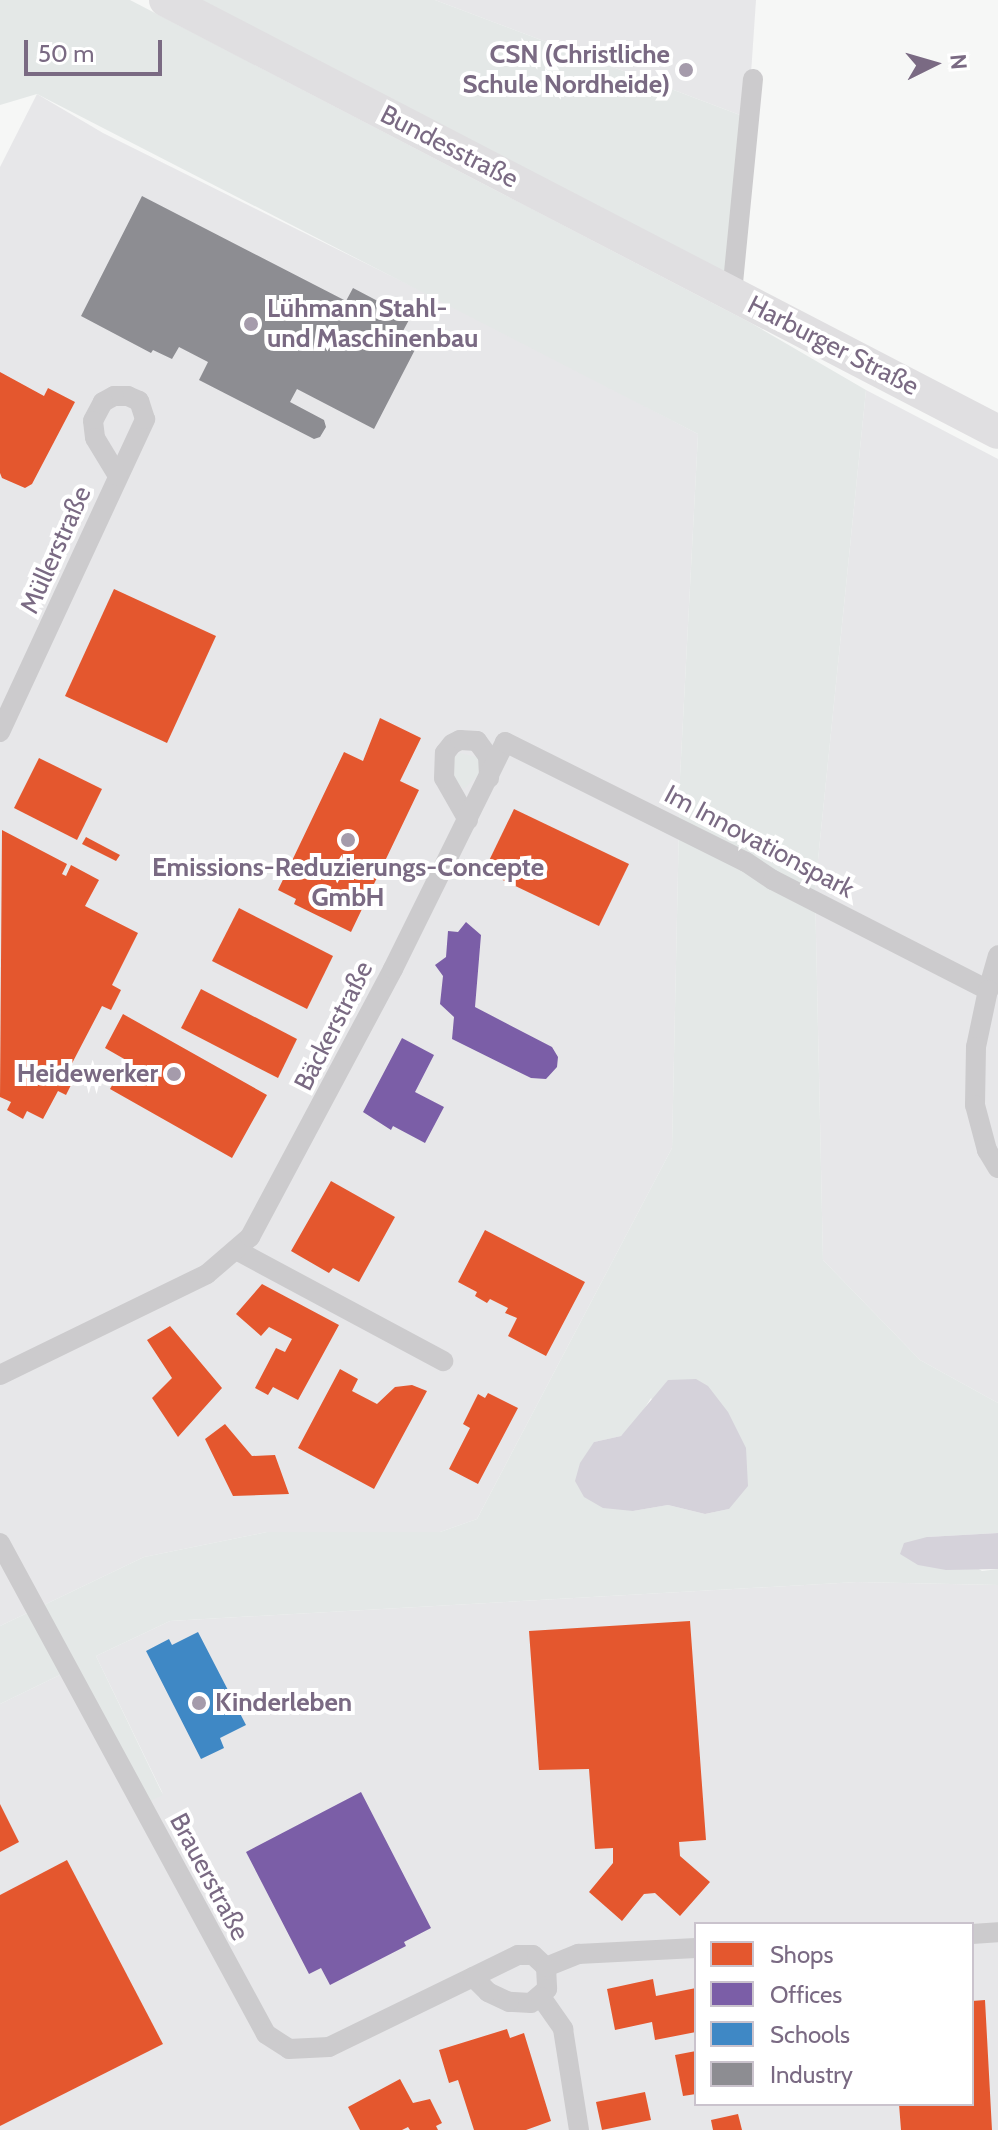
<!DOCTYPE html>
<meta charset="utf-8">
<style>
body{margin:0}
#map{position:relative;width:998px;height:2130px;overflow:hidden;background:#f6f7f6;font-family:Cabin,sans-serif}
div>[style]{position:absolute}
.built>*{inset:0;background:#e7e7e9}
.green>*{inset:0;background:#e4e8e7}
.water>*{inset:0;background:#d5d2da}
.shops>*{inset:0;background:#e4572e}
.offices>*{inset:0;background:#7b5ea7}
.schools>*{inset:0;background:#3f88c5}
.industry>*{inset:0;background:#8d8d92}
.minor>*{height:20px;margin:-10px;padding:0 10px;transform-origin:10px;border-radius:10px;background:#cccbcd}
.primary>*{height:34px;margin:-17px;padding:0 17px;transform-origin:17px;border-radius:17px;background:#e0dfe1}
.dots>*{width:22px;height:22px;translate:-50% -50%;box-sizing:border-box;border:4px solid #fff;border-radius:50%}
span{translate:-50% -50%;white-space:nowrap;text-align:center;line-height:1.15;-webkit-text-stroke:8px #fff;paint-order:stroke}
.poi-label{font-size:26px;color:#7a6a83;font-weight:700}
.right{translate:-100% -50%;text-align:right}
.left{translate:0 -50%;text-align:left}
.street-label{font-size:26px;color:#7a6a83}
.legend{position:absolute;left:694px;top:1922px;width:280px;height:184px;box-sizing:border-box;background:#fff;border:2px solid #cac3cd;margin:0;padding:10px 14px;list-style:none;font-size:24px;color:#7a6a83}
.legend li{display:flex;align-items:center;gap:16px;height:40px}
.legend b{width:40px;border:2px solid #cac3cd}
.north{position:absolute;left:894px;top:24px;width:80px;height:80px;-webkit-text-stroke:6px #fff;paint-order:stroke;rotate:85deg;font-size:22px;font-weight:700;line-height:32px;text-align:center;color:#7a6a83}
.north::after{content:'';display:block;margin:auto;width:28px;height:36px;background:#7a6a83;clip-path:polygon(50% 0,100% 100%,50% 72%,0 100%)}
.scale{position:absolute;left:24px;top:40px;width:138px;height:36px;box-sizing:border-box;border:4px solid #7a6a83;border-top:0;padding-left:10px;font-size:24px;line-height:28px;white-space:nowrap;color:#7a6a83;-webkit-text-stroke:6px #fff;paint-order:stroke}
</style>
<div id="map">
<div class="built">
<i style="clip-path:polygon(435px 0,756px 0,748px 118px)"></i>
<i style="clip-path:polygon(37px 94px,103px 133px,494px 327px,698px 434px,680px 777px,672px 1148px,477px 1519px,440px 1532px,267px 1532px,144px 1557px,0 1626px,0 167px)"></i>
<i style="clip-path:polygon(866px 390px,998px 459px,998px 1403px,920px 1360px,823px 1260px,815px 889px)"></i>
<i style="clip-path:polygon(evenodd,857px 1582px,998px 1585px,998px 2130px,0 2130px,0 1704px,70px 1670px,163px 1794px,96px 1656px,170px 1621px,857px 1582px,696px 1924px,972px 1924px,972px 2104px,696px 2104px,696px 1924px)"></i>
</div>
<div class="green">
<i style="clip-path:polygon(evenodd,0 0,130px 0,751px 323px,866px 390px,815px 889px,823px 1260px,920px 1360px,998px 1403px,998px 1533px,927px 1537px,982px 1571px,998px 1569px,998px 1585px,857px 1582px,170px 1621px,96px 1656px,163px 1795px,142px 1805px,70px 1670px,0 1704px,0 1626px,144px 1557px,267px 1532px,440px 1532px,477px 1519px,672px 1148px,680px 777px,698px 434px,37px 94px,0 105px,0 0,651px 1398px,729px 1509px,705px 1514px,668px 1505px,633px 1511px,594px 1442px,621px 1436px,636px 1422px,651px 1398px)"></i>
<i style="clip-path:polygon(166px 0,435px 0,748px 118px,732px 293px)"></i>
<i style="clip-path:polygon(460px 753px,477px 757px,480px 765px,478px 775px,464px 789px,455px 780px,452px 768px,453px 758px)"></i>
</div>
<div class="water">
<i style="clip-path:polygon(696px 1379px,708px 1386px,728px 1412px,746px 1448px,748px 1486px,729px 1509px,705px 1514px,668px 1505px,633px 1511px,603px 1508px,584px 1497px,575px 1481px,580px 1463px,594px 1442px,621px 1436px,668px 1380px)"></i>
<i style="clip-path:polygon(998px 1533px,998px 1569px,946px 1570px,918px 1565px,900px 1554px,904px 1543px,927px 1537px)"></i>
</div>
<div class="shops">
<i style="clip-path:polygon(0 372px,44px 396px,48px 388px,75px 402px,32px 484px,25px 488px,2px 478px,0 473px)"></i>
<i style="clip-path:polygon(114px 589px,216px 636px,167px 743px,65px 696px)"></i>
<i style="clip-path:polygon(380px 718px,421px 738px,400px 781px,419px 790px,351px 932px,294px 904px,296px 899px,278px 890px,344px 752px,363px 761px)"></i>
<i style="clip-path:polygon(39px 758px,102px 789px,77px 840px,14px 808px)"></i>
<i style="clip-path:polygon(514px 809px,629px 864px,599px 926px,484px 871px)"></i>
<i style="clip-path:polygon(2px 830px,67px 864px,62px 874px,66px 876px,71px 865px,99px 880px,85px 906px,138px 933px,112px 985px,121px 990px,111px 1010px,102px 1006px,67px 1073px,75px 1077px,66px 1095px,58px 1091px,43px 1119px,27px 1111px,23px 1119px,7px 1110px,11px 1102px,0 1097px)"></i>
<i style="clip-path:polygon(86px 837px,120px 855px,116px 861px,82px 844px)"></i>
<i style="clip-path:polygon(239px 908px,333px 956px,307px 1009px,212px 961px)"></i>
<i style="clip-path:polygon(201px 989px,297px 1039px,278px 1078px,181px 1028px)"></i>
<i style="clip-path:polygon(123px 1014px,267px 1095px,232px 1158px,110px 1089px,126px 1060px,105px 1048px)"></i>
<i style="clip-path:polygon(331px 1181px,395px 1217px,359px 1282px,333px 1268px,329px 1273px,291px 1251px)"></i>
<i style="clip-path:polygon(485px 1230px,585px 1282px,546px 1356px,508px 1336px,517px 1318px,505px 1313px,508px 1308px,490px 1299px,487px 1303px,475px 1296px,477px 1292px,458px 1282px)"></i>
<i style="clip-path:polygon(262px 1284px,339px 1325px,298px 1400px,273px 1387px,268px 1395px,255px 1388px,276px 1348px,285px 1352px,292px 1339px,269px 1327px,261px 1336px,236px 1314px)"></i>
<i style="clip-path:polygon(170px 1326px,222px 1388px,178px 1437px,152px 1398px,172px 1378px,147px 1340px)"></i>
<i style="clip-path:polygon(340px 1369px,358px 1379px,352px 1391px,377px 1404px,395px 1387px,412px 1385px,427px 1391px,374px 1489px,298px 1448px)"></i>
<i style="clip-path:polygon(488px 1393px,518px 1408px,478px 1484px,449px 1469px,470px 1428px,463px 1424px,478px 1394px,485px 1398px)"></i>
<i style="clip-path:polygon(225px 1424px,252px 1456px,275px 1455px,289px 1494px,233px 1496px,205px 1439px)"></i>
<i style="clip-path:polygon(690px 1621px,706px 1840px,679px 1842px,680px 1856px,710px 1882px,680px 1916px,655px 1893px,644px 1894px,622px 1921px,589px 1892px,613px 1863px,613px 1848px,595px 1849px,589px 1769px,539px 1770px,529px 1631px)"></i>
<i style="clip-path:polygon(0 1804px,19px 1842px,0 1852px)"></i>
<i style="clip-path:polygon(67px 1860px,163px 2044px,0 2126px,0 1895px)"></i>
<i style="clip-path:polygon(653px 1979px,656px 1996px,696px 1988px,696px 2032px,655px 2040px,652px 2022px,615px 2030px,607px 1989px)"></i>
<i style="clip-path:polygon(985px 2000px,992px 2130px,901px 2130px,899px 2104px,972px 2104px,972px 2001px)"></i>
<i style="clip-path:polygon(507px 2029px,510px 2038px,524px 2033px,551px 2121px,526px 2130px,474px 2130px,458px 2080px,449px 2083px,439px 2050px)"></i>
<i style="clip-path:polygon(696px 2051px,696px 2094px,683px 2096px,675px 2055px)"></i>
<i style="clip-path:polygon(400px 2079px,413px 2103px,430px 2099px,442px 2123px,436px 2126px,438px 2130px,410px 2130px,408px 2127px,402px 2130px,360px 2130px,348px 2107px)"></i>
<i style="clip-path:polygon(645px 2092px,651px 2120px,602px 2130px,596px 2102px)"></i>
<i style="clip-path:polygon(738px 2114px,742px 2130px,713px 2130px,711px 2120px)"></i>
</div>
<div class="offices">
<i style="clip-path:polygon(466px 922px,481px 935px,475px 1007px,552px 1047px,558px 1057px,557px 1067px,546px 1079px,531px 1078px,452px 1039px,454px 1017px,440px 1004px,443px 976px,435px 965px,446px 957px,448px 931px,458px 932px)"></i>
<i style="clip-path:polygon(402px 1038px,434px 1055px,415px 1092px,444px 1107px,425px 1143px,393px 1126px,391px 1130px,363px 1112px)"></i>
<i style="clip-path:polygon(361px 1792px,431px 1928px,404px 1942px,406px 1946px,330px 1985px,321px 1968px,309px 1974px,246px 1852px)"></i>
</div>
<div class="schools">
<i style="clip-path:polygon(198px 1632px,246px 1725px,220px 1738px,224px 1748px,201px 1759px,146px 1651px,169px 1639px,172px 1645px)"></i>
</div>
<div class="industry">
<i style="clip-path:polygon(142px 196px,346px 301px,353px 288px,410px 318px,403px 331px,420px 340px,374px 429px,297px 389px,290px 402px,324px 420px,326px 427px,320px 437px,314px 439px,199px 380px,208px 362px,179px 347px,172px 359px,153px 350px,151px 353px,81px 316px)"></i>
</div>
<div class="minor">
<i style="left:732px;top:293px;width:215px;rotate:-84.4deg"></i>
<i style="left:0;top:732px;width:345px;rotate:-65.1deg"></i>
<i style="left:145px;top:419px;width:19px;rotate:-108deg"></i>
<i style="left:139px;top:401px;width:12px;rotate:-156deg"></i>
<i style="left:128px;top:396px;width:14px;rotate:180deg"></i>
<i style="left:114px;top:396px;width:13px;rotate:151deg"></i>
<i style="left:103px;top:402px;width:21px;rotate:118deg"></i>
<i style="left:93px;top:421px;width:17px;rotate:83deg"></i>
<i style="left:95px;top:438px;width:44px;rotate:58.8deg"></i>
<i style="left:468px;top:820px;width:48px;rotate:-119.7deg"></i>
<i style="left:444px;top:778px;width:25px;rotate:-88deg"></i>
<i style="left:445px;top:753px;width:11px;rotate:-52deg"></i>
<i style="left:452px;top:744px;width:9px;rotate:-27deg"></i>
<i style="left:460px;top:740px;width:17px;rotate:3deg"></i>
<i style="left:477px;top:741px;width:19px;rotate:54deg"></i>
<i style="left:488px;top:756px;width:22px;rotate:87deg"></i>
<i style="left:988px;top:990px;width:36px;rotate:-74deg"></i>
<i style="left:238px;top:1251px;width:233px;rotate:28.2deg"></i>
<i style="left:0;top:1375px;width:230px;rotate:-26deg"></i>
<i style="left:207px;top:1274px;width:57px;rotate:-40.7deg"></i>
<i style="left:250px;top:1237px;width:304px;rotate:-61.9deg"></i>
<i style="left:393px;top:969px;width:253px;rotate:-63.7deg"></i>
<i style="left:505px;top:742px;width:269px;rotate:26.5deg"></i>
<i style="left:746px;top:862px;width:32px;rotate:34deg"></i>
<i style="left:773px;top:880px;width:242px;rotate:27.1deg"></i>
<i style="left:988px;top:990px;width:58px;rotate:101.9deg"></i>
<i style="left:976px;top:1047px;width:58px;rotate:91deg"></i>
<i style="left:975px;top:1105px;width:47px;rotate:75.1deg"></i>
<i style="left:987px;top:1150px;width:21px;rotate:59deg"></i>
<i style="left:0;top:1543px;width:558px;rotate:61.55deg"></i>
<i style="left:266px;top:2034px;width:27px;rotate:33deg"></i>
<i style="left:289px;top:2049px;width:40px;rotate:-2.9deg"></i>
<i style="left:329px;top:2047px;width:160px;rotate:-25.9deg"></i>
<i style="left:972px;top:1934px;width:26px;rotate:-4deg"></i>
<i style="left:518px;top:1955px;width:15px"></i>
<i style="left:533px;top:1955px;width:18px;rotate:43deg"></i>
<i style="left:546px;top:1967px;width:22px;rotate:87deg"></i>
<i style="left:547px;top:1989px;width:21px;rotate:139deg"></i>
<i style="left:531px;top:2003px;width:22px;rotate:-177deg"></i>
<i style="left:509px;top:2002px;width:23px;rotate:-155deg"></i>
<i style="left:488px;top:1992px;width:21px;rotate:-135deg"></i>
<i style="left:473px;top:1977px;width:50px;rotate:-26.1deg"></i>
<i style="left:546px;top:1967px;width:35px;rotate:-22deg"></i>
<i style="left:578px;top:1954px;width:118px;rotate:-2.9deg"></i>
<i style="left:541px;top:1997px;width:39px;rotate:55deg"></i>
<i style="left:563px;top:2029px;width:102px;rotate:81deg"></i>
</div>
<div class="primary">
<i style="left:166px;top:0;width:937px;rotate:27.44deg"></i>
</div>
<div class="dots">
<i style="left:686px;top:70px;background:#a59bab"></i>
<i style="left:251px;top:324px;background:#a59bab"></i>
<i style="left:348px;top:840px;background:#a59bab"></i>
<i style="left:174px;top:1074px;background:#a59bab"></i>
<i style="left:199px;top:1703px;background:#a59bab"></i>
</div>
<div class="poi-label">
<span class="right" style="left:670px;top:70px">CSN (Christliche<br>Schule Nordheide)</span>
<span class="left" style="left:267px;top:324px">Lühmann Stahl-<br>und Maschinenbau</span>
<span style="left:348px;top:883px">Emissions-Reduzierungs-Concepte<br>GmbH</span>
<span class="right" style="left:158px;top:1074px">Heidewerker</span>
<span class="left" style="left:215px;top:1703px">Kinderleben</span>
</div>
<div class="street-label">
<span style="left:449px;top:147px;rotate:27deg">Bundesstraße</span>
<span style="left:833px;top:346px;rotate:27deg">Harburger Straße</span>
<span style="left:56px;top:550px;rotate:-66deg">Müllerstraße</span>
<span style="left:759px;top:842px;rotate:28deg">Im Innovationspark</span>
<span style="left:334px;top:1026px;rotate:-63deg">Bäckerstraße</span>
<span style="left:209px;top:1877px;rotate:62deg">Brauerstraße</span>
</div>
<ul class="legend">
<li><b style="height:22px;background:#e4572e"></b>Shops</li>
<li><b style="height:22px;background:#7b5ea7"></b>Offices</li>
<li><b style="height:22px;background:#3f88c5"></b>Schools</li>
<li><b style="height:22px;background:#8d8d92"></b>Industry</li>
</ul>
<div class="north">N</div>
<div class="scale">50 m</div>
</div>
